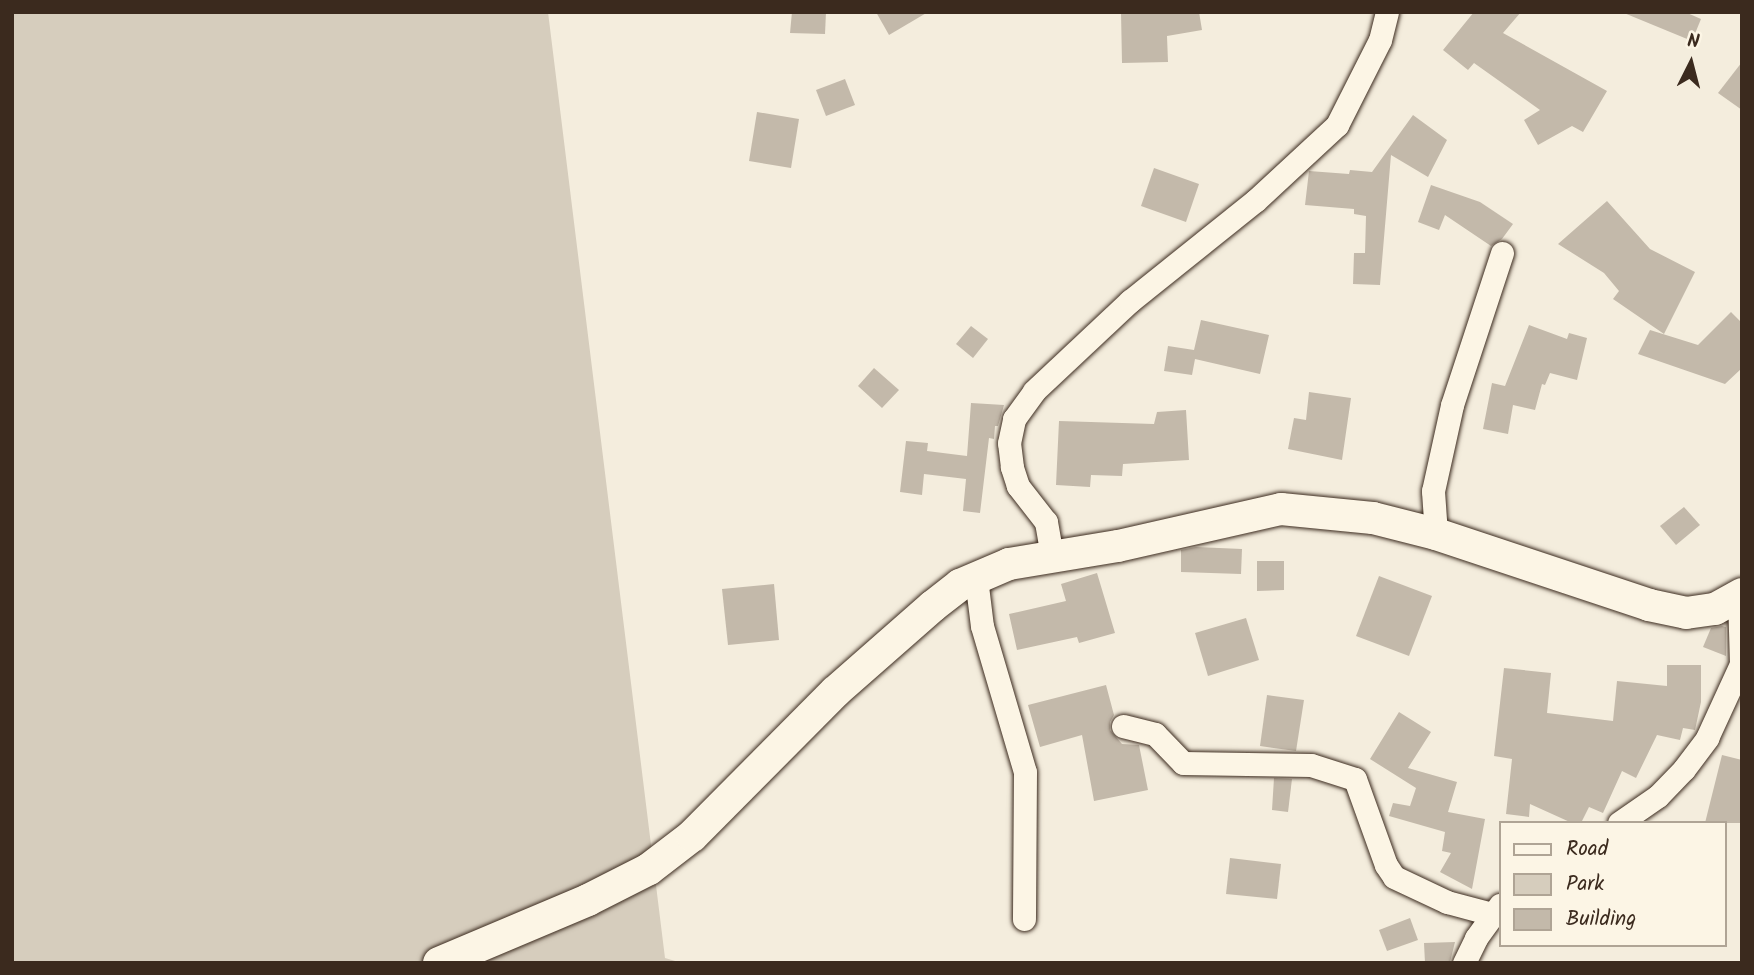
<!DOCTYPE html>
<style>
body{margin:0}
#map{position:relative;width:1754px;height:975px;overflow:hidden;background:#f4eddd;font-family:Kalam,sans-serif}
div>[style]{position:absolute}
.green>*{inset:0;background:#d6cdbd}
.building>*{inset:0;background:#c3b9aa}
.roads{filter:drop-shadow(0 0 2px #3b2a1e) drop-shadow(0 0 2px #3b2a1e)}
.street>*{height:23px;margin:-11.5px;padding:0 11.5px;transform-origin:11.5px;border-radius:11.5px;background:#fcf5e5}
.secondary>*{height:32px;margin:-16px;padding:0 16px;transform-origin:16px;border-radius:16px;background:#fcf5e5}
span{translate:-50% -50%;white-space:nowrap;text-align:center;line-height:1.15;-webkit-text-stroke:5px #fcf5e5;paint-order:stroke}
.frame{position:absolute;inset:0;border:14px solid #3b2a1e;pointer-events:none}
.legend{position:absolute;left:1499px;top:821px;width:228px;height:126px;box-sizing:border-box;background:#fcf5e5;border:2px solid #afa495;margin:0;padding:9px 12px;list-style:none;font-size:21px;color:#3b2a1e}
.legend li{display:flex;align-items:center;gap:14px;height:35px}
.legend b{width:35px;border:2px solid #afa495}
.north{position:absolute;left:1656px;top:28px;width:70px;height:70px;-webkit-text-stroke:5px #fcf5e5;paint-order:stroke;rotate:6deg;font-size:19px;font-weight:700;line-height:28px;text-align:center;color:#3b2a1e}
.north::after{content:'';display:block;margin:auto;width:24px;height:32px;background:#3b2a1e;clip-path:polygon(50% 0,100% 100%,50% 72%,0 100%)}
</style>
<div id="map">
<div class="green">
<i style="clip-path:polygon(12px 12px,548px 12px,665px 958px,682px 963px,12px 963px)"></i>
</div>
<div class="building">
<i style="clip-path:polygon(792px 12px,826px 12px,825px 34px,790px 33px)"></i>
<i style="clip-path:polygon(876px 12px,928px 12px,889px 35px)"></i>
<i style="clip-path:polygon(1121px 12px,1199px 12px,1202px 30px,1167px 36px,1168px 62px,1122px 63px)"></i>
<i style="clip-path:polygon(1474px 12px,1521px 12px,1503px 33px,1607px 91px,1583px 132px,1572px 126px,1538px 145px,1524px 120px,1540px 110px,1474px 63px,1468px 70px,1443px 50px)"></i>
<i style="clip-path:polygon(1685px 12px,1701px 19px,1692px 41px,1624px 13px)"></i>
<i style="clip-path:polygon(1742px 62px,1742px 110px,1718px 93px)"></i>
<i style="clip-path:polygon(845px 79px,855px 105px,826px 116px,816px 90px)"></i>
<i style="clip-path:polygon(757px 112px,799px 119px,791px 168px,749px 161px)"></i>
<i style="clip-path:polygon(1413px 115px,1447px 140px,1428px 177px,1391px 155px,1380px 285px,1353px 284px,1354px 253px,1365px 253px,1366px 216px,1354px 214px,1354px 209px,1305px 205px,1309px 171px,1349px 174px,1350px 170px,1372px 172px)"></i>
<i style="clip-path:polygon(1154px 168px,1199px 184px,1186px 222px,1141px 206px)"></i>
<i style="clip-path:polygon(1431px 185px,1480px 202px,1513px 224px,1502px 239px,1491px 246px,1445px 215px,1439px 230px,1418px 222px)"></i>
<i style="clip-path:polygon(1607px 201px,1650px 249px,1695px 272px,1664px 334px,1613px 299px,1619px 291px,1604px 273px,1558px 244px)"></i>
<i style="clip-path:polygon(1731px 312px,1742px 323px,1742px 368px,1725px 384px,1638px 354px,1650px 330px,1698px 345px)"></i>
<i style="clip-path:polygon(1201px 320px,1269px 335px,1260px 374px,1195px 359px,1192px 375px,1164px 371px,1168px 346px,1194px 350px)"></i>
<i style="clip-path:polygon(1529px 325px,1567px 339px,1569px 333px,1587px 338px,1577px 380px,1550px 373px,1545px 385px,1542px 384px,1535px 410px,1513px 405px,1508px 434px,1483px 429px,1492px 383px,1505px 386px)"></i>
<i style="clip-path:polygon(971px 326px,988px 339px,973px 358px,956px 344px)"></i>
<i style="clip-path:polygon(874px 368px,899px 390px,882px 408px,858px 386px)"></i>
<i style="clip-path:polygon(1309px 392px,1351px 398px,1342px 460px,1288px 449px,1294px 418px,1306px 420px)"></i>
<i style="clip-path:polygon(971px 403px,1004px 405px,998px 426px,995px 426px,994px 439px,989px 438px,980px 513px,963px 511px,966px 479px,924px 474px,922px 495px,900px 492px,906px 441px,928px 443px,927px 451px,967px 456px)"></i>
<i style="clip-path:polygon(1186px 410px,1189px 460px,1123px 464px,1122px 476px,1091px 475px,1090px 487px,1056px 485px,1059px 421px,1154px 424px,1157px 412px)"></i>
<i style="clip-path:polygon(1684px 507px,1700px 525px,1676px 545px,1660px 526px)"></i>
<i style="clip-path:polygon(1196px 547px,1242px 549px,1241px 574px,1181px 572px,1181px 550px)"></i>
<i style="clip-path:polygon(1257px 561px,1284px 561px,1284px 590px,1257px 591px)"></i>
<i style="clip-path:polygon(1097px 573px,1115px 633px,1079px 643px,1077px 637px,1017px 650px,1009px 614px,1066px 601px,1061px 584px)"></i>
<i style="clip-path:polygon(1379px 576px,1432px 596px,1409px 656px,1356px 636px)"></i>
<i style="clip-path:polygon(774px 584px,779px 640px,728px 645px,722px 589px)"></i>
<i style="clip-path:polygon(1246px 618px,1259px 660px,1208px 676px,1195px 633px)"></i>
<i style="clip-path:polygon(1722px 626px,1726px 627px,1726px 656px,1703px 647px,1711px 628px)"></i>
<i style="clip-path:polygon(1667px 665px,1701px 665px,1701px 702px,1695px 730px,1683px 728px,1680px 740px,1657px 735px,1636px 778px,1622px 771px,1603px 813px,1589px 807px,1581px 823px,1572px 823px,1530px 804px,1529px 817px,1506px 814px,1512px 759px,1494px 756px,1504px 668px,1551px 673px,1547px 713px,1613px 721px,1617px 681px,1667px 686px)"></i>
<i style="clip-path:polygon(1106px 685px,1114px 715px,1110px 722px,1110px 730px,1122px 744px,1139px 745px,1148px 790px,1094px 801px,1082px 735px,1040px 747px,1028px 705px)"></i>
<i style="clip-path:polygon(1267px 695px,1304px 700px,1296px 751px,1260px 746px)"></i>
<i style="clip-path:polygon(1399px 712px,1431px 732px,1408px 768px,1457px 782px,1448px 812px,1485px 819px,1472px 889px,1440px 872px,1451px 853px,1442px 851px,1445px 832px,1389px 816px,1393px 803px,1410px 806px,1416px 788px,1370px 759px)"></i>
<i style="clip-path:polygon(1722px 755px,1742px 760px,1742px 823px,1705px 823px)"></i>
<i style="clip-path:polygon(1274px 778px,1292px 779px,1288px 812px,1272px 810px)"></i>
<i style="clip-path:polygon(1230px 858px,1281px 864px,1277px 899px,1226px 894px)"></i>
<i style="clip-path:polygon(1410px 918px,1418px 940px,1387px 951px,1379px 930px)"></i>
<i style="clip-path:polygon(1455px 942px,1450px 962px,1425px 963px,1424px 943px)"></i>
</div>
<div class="roads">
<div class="street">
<i style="left:1436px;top:534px;width:43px;rotate:-94deg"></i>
<i style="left:1433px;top:491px;width:88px;rotate:-77.5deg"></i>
<i style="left:1452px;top:405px;width:160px;rotate:-71.8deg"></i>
<i style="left:1052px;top:556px;width:35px;rotate:-100deg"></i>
<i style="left:1046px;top:522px;width:46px;rotate:-127.9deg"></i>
<i style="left:1018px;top:486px;width:20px;rotate:-108deg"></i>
<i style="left:1012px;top:467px;width:24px;rotate:-97deg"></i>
<i style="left:1009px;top:443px;width:25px;rotate:-78deg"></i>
<i style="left:1014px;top:419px;width:34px;rotate:-54deg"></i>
<i style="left:1034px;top:391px;width:132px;rotate:-43.2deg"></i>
<i style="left:1130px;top:301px;width:160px;rotate:-38.7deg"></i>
<i style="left:1255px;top:201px;width:112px;rotate:-42.8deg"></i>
<i style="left:1337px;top:125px;width:95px;rotate:-63.2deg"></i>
<i style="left:1380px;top:40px;width:29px;rotate:-76deg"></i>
<i style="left:976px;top:578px;width:48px;rotate:82.9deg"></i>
<i style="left:982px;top:626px;width:152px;rotate:73.6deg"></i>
<i style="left:1025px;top:772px;width:147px;rotate:90.4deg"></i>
<i style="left:1123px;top:726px;width:33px;rotate:14deg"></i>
<i style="left:1155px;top:734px;width:40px;rotate:46deg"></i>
<i style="left:1183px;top:763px;width:128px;rotate:0.9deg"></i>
<i style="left:1311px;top:765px;width:46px;rotate:17.7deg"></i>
<i style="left:1355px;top:779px;width:91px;rotate:70.2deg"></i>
<i style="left:1386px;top:865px;width:14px;rotate:56deg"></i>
<i style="left:1394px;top:877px;width:59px;rotate:25.3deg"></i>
<i style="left:1447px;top:902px;width:47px;rotate:14.9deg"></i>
<i style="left:1619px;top:823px;width:47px;rotate:-34.7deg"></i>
<i style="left:1658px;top:796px;width:37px;rotate:-46deg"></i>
<i style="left:1684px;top:769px;width:39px;rotate:-53deg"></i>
<i style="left:1707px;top:738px;width:81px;rotate:-65.3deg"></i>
<i style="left:1741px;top:664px;width:68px;rotate:-91.7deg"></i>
<i style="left:1464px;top:963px;width:28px;rotate:-64deg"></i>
<i style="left:1476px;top:938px;width:41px;rotate:-54deg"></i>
</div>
<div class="secondary">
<i style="left:439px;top:963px;width:162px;rotate:-22.9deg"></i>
<i style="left:588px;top:900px;width:68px;rotate:-26.9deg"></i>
<i style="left:649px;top:869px;width:54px;rotate:-37.5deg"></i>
<i style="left:692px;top:836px;width:203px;rotate:-45.2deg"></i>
<i style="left:835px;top:692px;width:130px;rotate:-41.3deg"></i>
<i style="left:933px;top:606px;width:34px;rotate:-38deg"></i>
<i style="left:960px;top:585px;width:53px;rotate:-23.2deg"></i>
<i style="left:1009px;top:564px;width:110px;rotate:-9.4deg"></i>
<i style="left:1118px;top:546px;width:167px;rotate:-12.8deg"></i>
<i style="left:1281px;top:509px;width:92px;rotate:5.6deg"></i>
<i style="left:1373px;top:518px;width:65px;rotate:14.3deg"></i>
<i style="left:1436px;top:534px;width:225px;rotate:18.4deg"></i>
<i style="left:1649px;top:605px;width:38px;rotate:12deg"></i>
<i style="left:1686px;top:613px;width:29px;rotate:-8deg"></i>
<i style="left:1715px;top:609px;width:31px;rotate:-29deg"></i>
</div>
</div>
<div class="frame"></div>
<ul class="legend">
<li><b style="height:9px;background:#fcf5e5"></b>Road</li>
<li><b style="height:19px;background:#d6cdbd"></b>Park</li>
<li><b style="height:19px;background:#c3b9aa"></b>Building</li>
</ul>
<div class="north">N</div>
</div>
